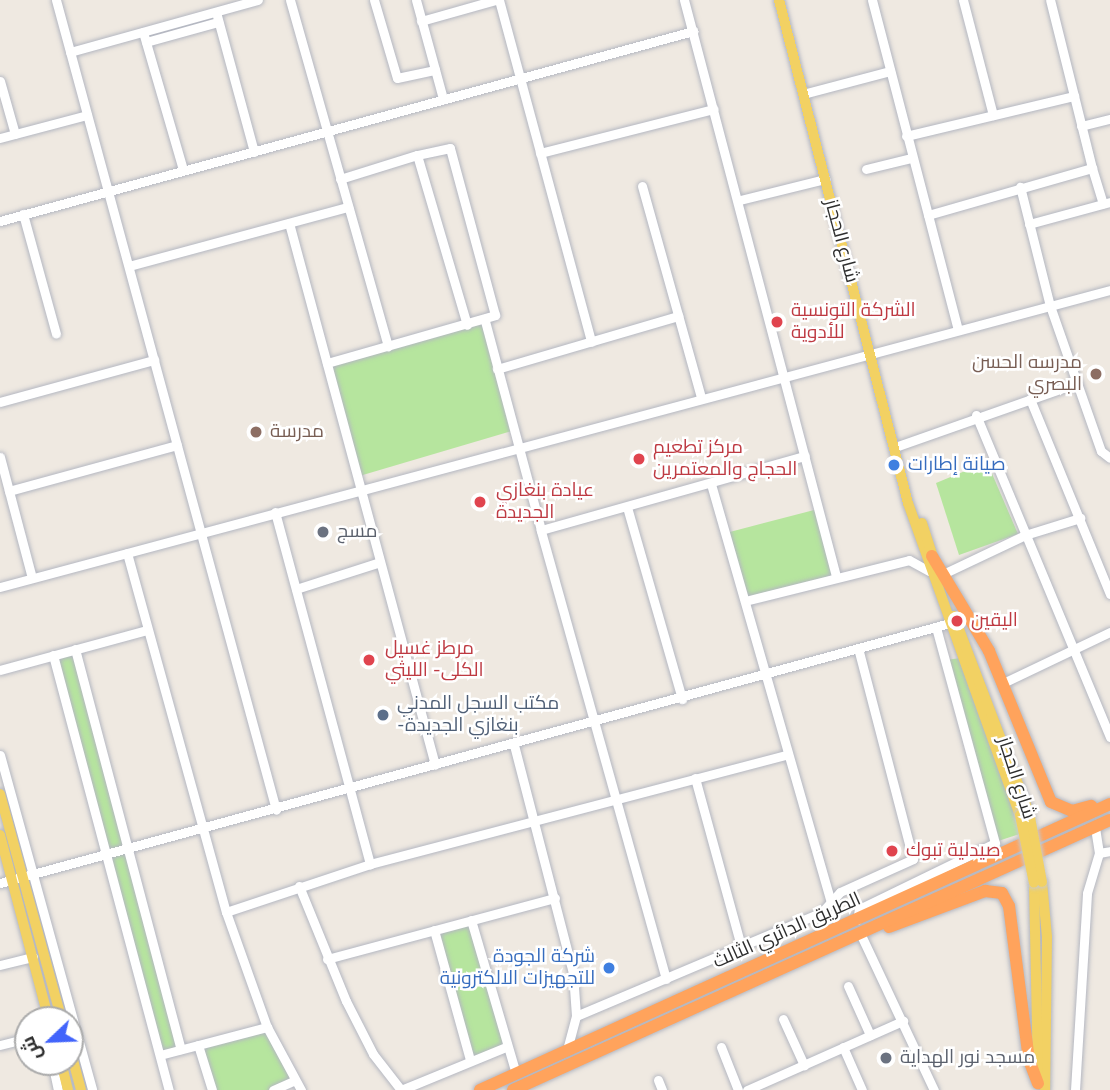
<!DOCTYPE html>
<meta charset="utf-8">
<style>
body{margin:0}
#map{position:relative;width:1110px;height:1090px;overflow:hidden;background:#efe9e1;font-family:"Nunito Sans",Cairo,sans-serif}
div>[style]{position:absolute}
.green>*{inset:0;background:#b6e59e}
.roads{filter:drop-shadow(0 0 2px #b4b7c1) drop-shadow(0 0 2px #b4b7c1)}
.minor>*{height:9px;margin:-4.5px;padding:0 4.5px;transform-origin:4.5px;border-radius:4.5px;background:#fff}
.major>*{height:10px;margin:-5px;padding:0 5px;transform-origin:5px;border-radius:5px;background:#f2d163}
.highway>*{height:12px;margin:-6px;padding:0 6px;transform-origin:6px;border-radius:6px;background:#ffa35c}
.bridges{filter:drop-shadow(0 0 2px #c9c9c9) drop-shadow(0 0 2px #c9c9c9)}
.major-bridge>*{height:10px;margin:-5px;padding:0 5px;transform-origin:5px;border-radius:5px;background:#f2d163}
.dots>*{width:19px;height:19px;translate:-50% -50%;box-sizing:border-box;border:4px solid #fff;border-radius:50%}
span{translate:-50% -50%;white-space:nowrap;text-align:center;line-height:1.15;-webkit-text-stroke:5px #fff;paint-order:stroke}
.street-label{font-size:19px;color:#2e2e2e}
.health-label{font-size:19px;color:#be3a42}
.left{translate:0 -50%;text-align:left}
.education-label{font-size:19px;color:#785e54}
.right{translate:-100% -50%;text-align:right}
.shop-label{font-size:19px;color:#366cbe}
.worship-label{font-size:19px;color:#5b616d}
.service-label{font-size:19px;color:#4e5e75}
.north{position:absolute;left:14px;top:1006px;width:70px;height:70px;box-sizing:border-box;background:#fff;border:2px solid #ababab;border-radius:50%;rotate:247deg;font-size:19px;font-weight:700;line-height:28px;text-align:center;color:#2e2e2e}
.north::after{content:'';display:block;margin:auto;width:24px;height:32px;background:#4264fb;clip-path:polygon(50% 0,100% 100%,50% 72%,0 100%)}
</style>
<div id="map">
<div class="green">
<i style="clip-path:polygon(484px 322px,512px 431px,356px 477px,325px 366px)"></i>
<i style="clip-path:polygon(987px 462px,1018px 534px,959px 555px,936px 483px)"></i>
<i style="clip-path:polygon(818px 509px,836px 576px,746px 601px,726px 533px)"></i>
<i style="clip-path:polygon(74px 647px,181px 1049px,160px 1055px,53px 653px)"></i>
<i style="clip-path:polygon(961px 658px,1023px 833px,995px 842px,945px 660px)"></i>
<i style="clip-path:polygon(471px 919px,505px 1046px,470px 1060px,434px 929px)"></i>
<i style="clip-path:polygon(267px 1027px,294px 1080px,273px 1090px,211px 1090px,199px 1045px)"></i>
</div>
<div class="roads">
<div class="minor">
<i style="left:56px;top:0;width:839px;rotate:74.8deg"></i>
<i style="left:290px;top:0;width:360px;rotate:74.2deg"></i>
<i style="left:374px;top:0;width:81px;rotate:73.6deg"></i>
<i style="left:397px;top:78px;width:39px;rotate:-12deg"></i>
<i style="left:416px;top:0;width:103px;rotate:74.7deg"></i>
<i style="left:499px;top:0;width:354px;rotate:74.9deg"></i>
<i style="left:684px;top:0;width:596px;rotate:75.22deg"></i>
<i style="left:872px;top:0;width:341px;rotate:75.4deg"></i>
<i style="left:963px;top:0;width:119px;rotate:75.4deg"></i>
<i style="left:216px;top:12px;width:145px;rotate:74.8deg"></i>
<i style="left:421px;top:21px;width:77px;rotate:-15.8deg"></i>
<i style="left:143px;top:32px;width:144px;rotate:73.8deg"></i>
<i style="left:146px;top:42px;width:75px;rotate:-15.5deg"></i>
<i style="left:70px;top:52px;width:195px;rotate:-15.5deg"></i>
<i style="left:0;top:81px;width:55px;rotate:74.2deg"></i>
<i style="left:803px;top:94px;width:90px;rotate:-14.8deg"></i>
<i style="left:1081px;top:126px;width:30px;rotate:-14deg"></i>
<i style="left:906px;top:136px;width:173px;rotate:-13.4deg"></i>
<i style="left:0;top:138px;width:90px;rotate:-14.8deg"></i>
<i style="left:540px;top:153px;width:179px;rotate:-14.2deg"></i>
<i style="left:1092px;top:168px;width:37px;rotate:73deg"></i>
<i style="left:866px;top:169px;width:46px;rotate:-13.7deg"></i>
<i style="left:340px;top:179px;width:81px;rotate:-17.3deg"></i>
<i style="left:417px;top:155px;width:177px;rotate:73.6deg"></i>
<i style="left:642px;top:186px;width:220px;rotate:74.4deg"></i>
<i style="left:740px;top:200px;width:88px;rotate:-13.9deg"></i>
<i style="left:23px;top:214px;width:124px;rotate:74.6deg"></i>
<i style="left:928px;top:215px;width:171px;rotate:-16deg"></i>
<i style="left:1092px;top:168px;width:173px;rotate:-104deg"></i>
<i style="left:0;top:221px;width:719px;rotate:-15.33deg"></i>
<i style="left:289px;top:223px;width:561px;rotate:74.92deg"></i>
<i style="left:1029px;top:224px;width:84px;rotate:-15.2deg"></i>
<i style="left:129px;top:266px;width:227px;rotate:-15.1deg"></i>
<i style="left:485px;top:321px;width:216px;rotate:75deg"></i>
<i style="left:327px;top:363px;width:175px;rotate:-15.9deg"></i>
<i style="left:495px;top:315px;width:173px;rotate:-105.1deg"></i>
<i style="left:450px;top:148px;width:34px;rotate:168deg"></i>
<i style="left:497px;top:369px;width:189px;rotate:-16.3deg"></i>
<i style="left:1077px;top:383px;width:72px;rotate:70.6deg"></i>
<i style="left:1101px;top:451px;width:11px;rotate:38deg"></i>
<i style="left:1030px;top:399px;width:211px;rotate:67.7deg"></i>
<i style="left:0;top:402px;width:160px;rotate:-15.3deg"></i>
<i style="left:976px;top:415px;width:349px;rotate:67.4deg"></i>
<i style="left:895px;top:447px;width:193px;rotate:-19.4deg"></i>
<i style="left:1077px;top:383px;width:82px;rotate:-109.3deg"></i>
<i style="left:1050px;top:306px;width:123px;rotate:-104.1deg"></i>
<i style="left:0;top:457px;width:125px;rotate:75.2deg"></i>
<i style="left:711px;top:484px;width:433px;rotate:74deg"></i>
<i style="left:9px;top:491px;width:174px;rotate:-15.3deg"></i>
<i style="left:627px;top:507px;width:200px;rotate:74deg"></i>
<i style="left:275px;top:512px;width:365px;rotate:74.9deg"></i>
<i style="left:127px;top:553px;width:372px;rotate:74.6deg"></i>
<i style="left:226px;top:912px;width:122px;rotate:70.4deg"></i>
<i style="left:267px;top:1027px;width:72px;rotate:61.6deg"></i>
<i style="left:945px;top:573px;width:89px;rotate:-25.4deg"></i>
<i style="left:1025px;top:535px;width:58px;rotate:-17.2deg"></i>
<i style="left:0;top:587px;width:1149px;rotate:-14.98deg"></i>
<i style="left:296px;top:589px;width:88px;rotate:-17.8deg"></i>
<i style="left:745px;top:601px;width:169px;rotate:-14deg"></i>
<i style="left:909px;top:560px;width:23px;rotate:29deg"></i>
<i style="left:75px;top:649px;width:414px;rotate:75.2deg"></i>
<i style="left:53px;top:655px;width:450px;rotate:75.1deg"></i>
<i style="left:0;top:670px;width:152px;rotate:-15.2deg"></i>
<i style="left:1003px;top:683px;width:119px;rotate:-25.5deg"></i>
<i style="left:514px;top:745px;width:236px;rotate:75.5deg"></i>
<i style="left:573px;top:973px;width:43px;rotate:86deg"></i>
<i style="left:576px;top:1016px;width:35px;rotate:105deg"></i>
<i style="left:0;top:755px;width:347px;rotate:74.6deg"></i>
<i style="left:695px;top:778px;width:174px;rotate:74.7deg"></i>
<i style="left:1099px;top:853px;width:11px;rotate:-10deg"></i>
<i style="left:0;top:883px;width:985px;rotate:-15.31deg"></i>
<i style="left:299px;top:886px;width:124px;rotate:67.8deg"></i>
<i style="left:346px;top:1001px;width:59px;rotate:63deg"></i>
<i style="left:373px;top:1054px;width:46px;rotate:52.1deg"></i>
<i style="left:401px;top:1090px;width:113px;rotate:-22.3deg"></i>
<i style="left:226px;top:912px;width:152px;rotate:-18.4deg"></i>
<i style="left:370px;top:864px;width:432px;rotate:-14.7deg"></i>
<i style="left:471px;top:920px;width:160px;rotate:73.7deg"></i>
<i style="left:857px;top:920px;width:11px;rotate:-80deg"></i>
<i style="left:859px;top:909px;width:151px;rotate:-25.9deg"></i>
<i style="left:995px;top:843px;width:224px;rotate:-105.3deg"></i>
<i style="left:434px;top:930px;width:135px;rotate:74.5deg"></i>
<i style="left:860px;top:933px;width:174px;rotate:64.8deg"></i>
<i style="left:327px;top:959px;width:236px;rotate:-15deg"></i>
<i style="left:0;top:965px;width:34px;rotate:-14deg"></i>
<i style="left:666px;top:979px;width:466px;rotate:-105.6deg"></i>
<i style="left:541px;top:530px;width:274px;rotate:-15.7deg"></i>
<i style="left:848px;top:986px;width:54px;rotate:65.8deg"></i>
<i style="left:576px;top:1016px;width:267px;rotate:-22.9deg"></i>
<i style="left:822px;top:912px;width:27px;rotate:-48deg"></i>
<i style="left:840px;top:892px;width:80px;rotate:-24.3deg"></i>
<i style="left:913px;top:859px;width:218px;rotate:-104.6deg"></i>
<i style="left:783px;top:1019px;width:51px;rotate:65.5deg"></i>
<i style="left:0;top:1045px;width:29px;rotate:-14deg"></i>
<i style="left:198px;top:1045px;width:47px;rotate:72.7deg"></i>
<i style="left:721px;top:1047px;width:46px;rotate:68.4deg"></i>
<i style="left:843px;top:1047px;width:47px;rotate:66.2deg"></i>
<i style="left:160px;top:1055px;width:111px;rotate:-14.7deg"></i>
<i style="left:52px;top:1062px;width:29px;rotate:78deg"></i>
<i style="left:658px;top:1080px;width:11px;rotate:68deg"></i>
<i style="left:273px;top:1090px;width:24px;rotate:-24deg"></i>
<i style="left:747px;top:1090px;width:171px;rotate:-23.9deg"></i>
<i style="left:1075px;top:1090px;width:197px;rotate:-86.5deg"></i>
<i style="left:1087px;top:893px;width:42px;rotate:-73.3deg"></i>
<i style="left:1099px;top:853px;width:26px;rotate:-99deg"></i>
</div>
<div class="major">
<i style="left:779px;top:0;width:519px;rotate:75.62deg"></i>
<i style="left:908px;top:503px;width:331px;rotate:70.3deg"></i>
<i style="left:922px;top:523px;width:40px;rotate:72deg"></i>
<i style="left:954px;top:616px;width:210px;rotate:69.1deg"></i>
<i style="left:0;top:794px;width:234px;rotate:74.7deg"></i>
<i style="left:0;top:835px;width:191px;rotate:75.2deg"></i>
<i style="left:1042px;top:882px;width:55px;rotate:84.8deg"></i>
<i style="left:1047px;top:937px;width:153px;rotate:90.7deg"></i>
<i style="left:1034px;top:883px;width:193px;rotate:88.8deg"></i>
<i style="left:70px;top:1049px;width:42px;rotate:75deg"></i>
<i style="left:61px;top:1062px;width:29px;rotate:76deg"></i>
</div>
<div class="highway">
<i style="left:932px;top:556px;width:111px;rotate:59deg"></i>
<i style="left:989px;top:651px;width:163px;rotate:67.7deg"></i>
<i style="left:1051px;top:802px;width:23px;rotate:23deg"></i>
<i style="left:1072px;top:811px;width:20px;rotate:-15deg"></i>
<i style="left:889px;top:927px;width:103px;rotate:-20.6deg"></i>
<i style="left:985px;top:891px;width:17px;rotate:7deg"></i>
<i style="left:1002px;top:893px;width:15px;rotate:62deg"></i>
<i style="left:1009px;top:906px;width:155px;rotate:82.6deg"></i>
<i style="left:1029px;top:1060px;width:25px;rotate:69deg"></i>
<i style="left:480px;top:1090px;width:692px;rotate:-24.42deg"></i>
<i style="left:513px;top:1090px;width:655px;rotate:-24.34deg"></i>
</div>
</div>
<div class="bridges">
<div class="major-bridge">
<i style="left:1029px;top:812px;width:71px;rotate:79.5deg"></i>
<i style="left:1020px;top:815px;width:69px;rotate:78.4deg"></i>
</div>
</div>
<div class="dots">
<i style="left:777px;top:322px;background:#e0444e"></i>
<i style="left:1096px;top:374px;background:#8d6e63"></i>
<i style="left:256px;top:432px;background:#8d6e63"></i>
<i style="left:639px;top:459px;background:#e0444e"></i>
<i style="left:894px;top:465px;background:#3f7fe0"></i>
<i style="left:480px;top:502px;background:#e0444e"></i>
<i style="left:323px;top:532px;background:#6b7280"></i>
<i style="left:957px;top:621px;background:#e0444e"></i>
<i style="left:369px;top:660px;background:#e0444e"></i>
<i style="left:383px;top:715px;background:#5c6f8a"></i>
<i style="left:892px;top:851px;background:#e0444e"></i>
<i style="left:609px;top:968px;background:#3f7fe0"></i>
<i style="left:886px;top:1058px;background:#6b7280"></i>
</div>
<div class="street-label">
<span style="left:841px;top:241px;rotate:75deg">شارع الحجاز</span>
<span style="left:1016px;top:778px;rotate:72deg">شارع الحجاز</span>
<span style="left:787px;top:931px;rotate:-24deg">الطريق الدائري الثالث</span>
</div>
<div class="health-label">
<span class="left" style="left:791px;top:322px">الشركة التونسية<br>للأدوية</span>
<span class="left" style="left:653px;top:459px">مركز تطعيم<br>الحجاج والمعتمرين</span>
<span class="left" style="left:496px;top:502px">عيادة بنغازي<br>الجديدة</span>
<span class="left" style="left:971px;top:621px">اليقين</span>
<span class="left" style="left:385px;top:660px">مرطز غسيل<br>الكلى- الليثي</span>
<span class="left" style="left:906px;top:851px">صيدلية تبوك</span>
</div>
<div class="education-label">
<span class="right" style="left:1082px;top:374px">مدرسه الحسن<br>البصري</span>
<span class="left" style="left:270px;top:432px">مدرسة</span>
</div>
<div class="shop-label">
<span class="left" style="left:908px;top:465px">صيانة إطارات</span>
<span class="right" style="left:595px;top:968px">شركة الجودة<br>للتجهيزات الالكترونية</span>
</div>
<div class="worship-label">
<span class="left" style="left:337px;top:532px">مسج</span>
<span class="left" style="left:900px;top:1058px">مسجد نور الهداية</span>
</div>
<div class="service-label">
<span class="left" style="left:397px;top:715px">مكتب السجل المدني<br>-بنغازي الجديدة</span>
</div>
<div class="north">ش</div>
</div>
